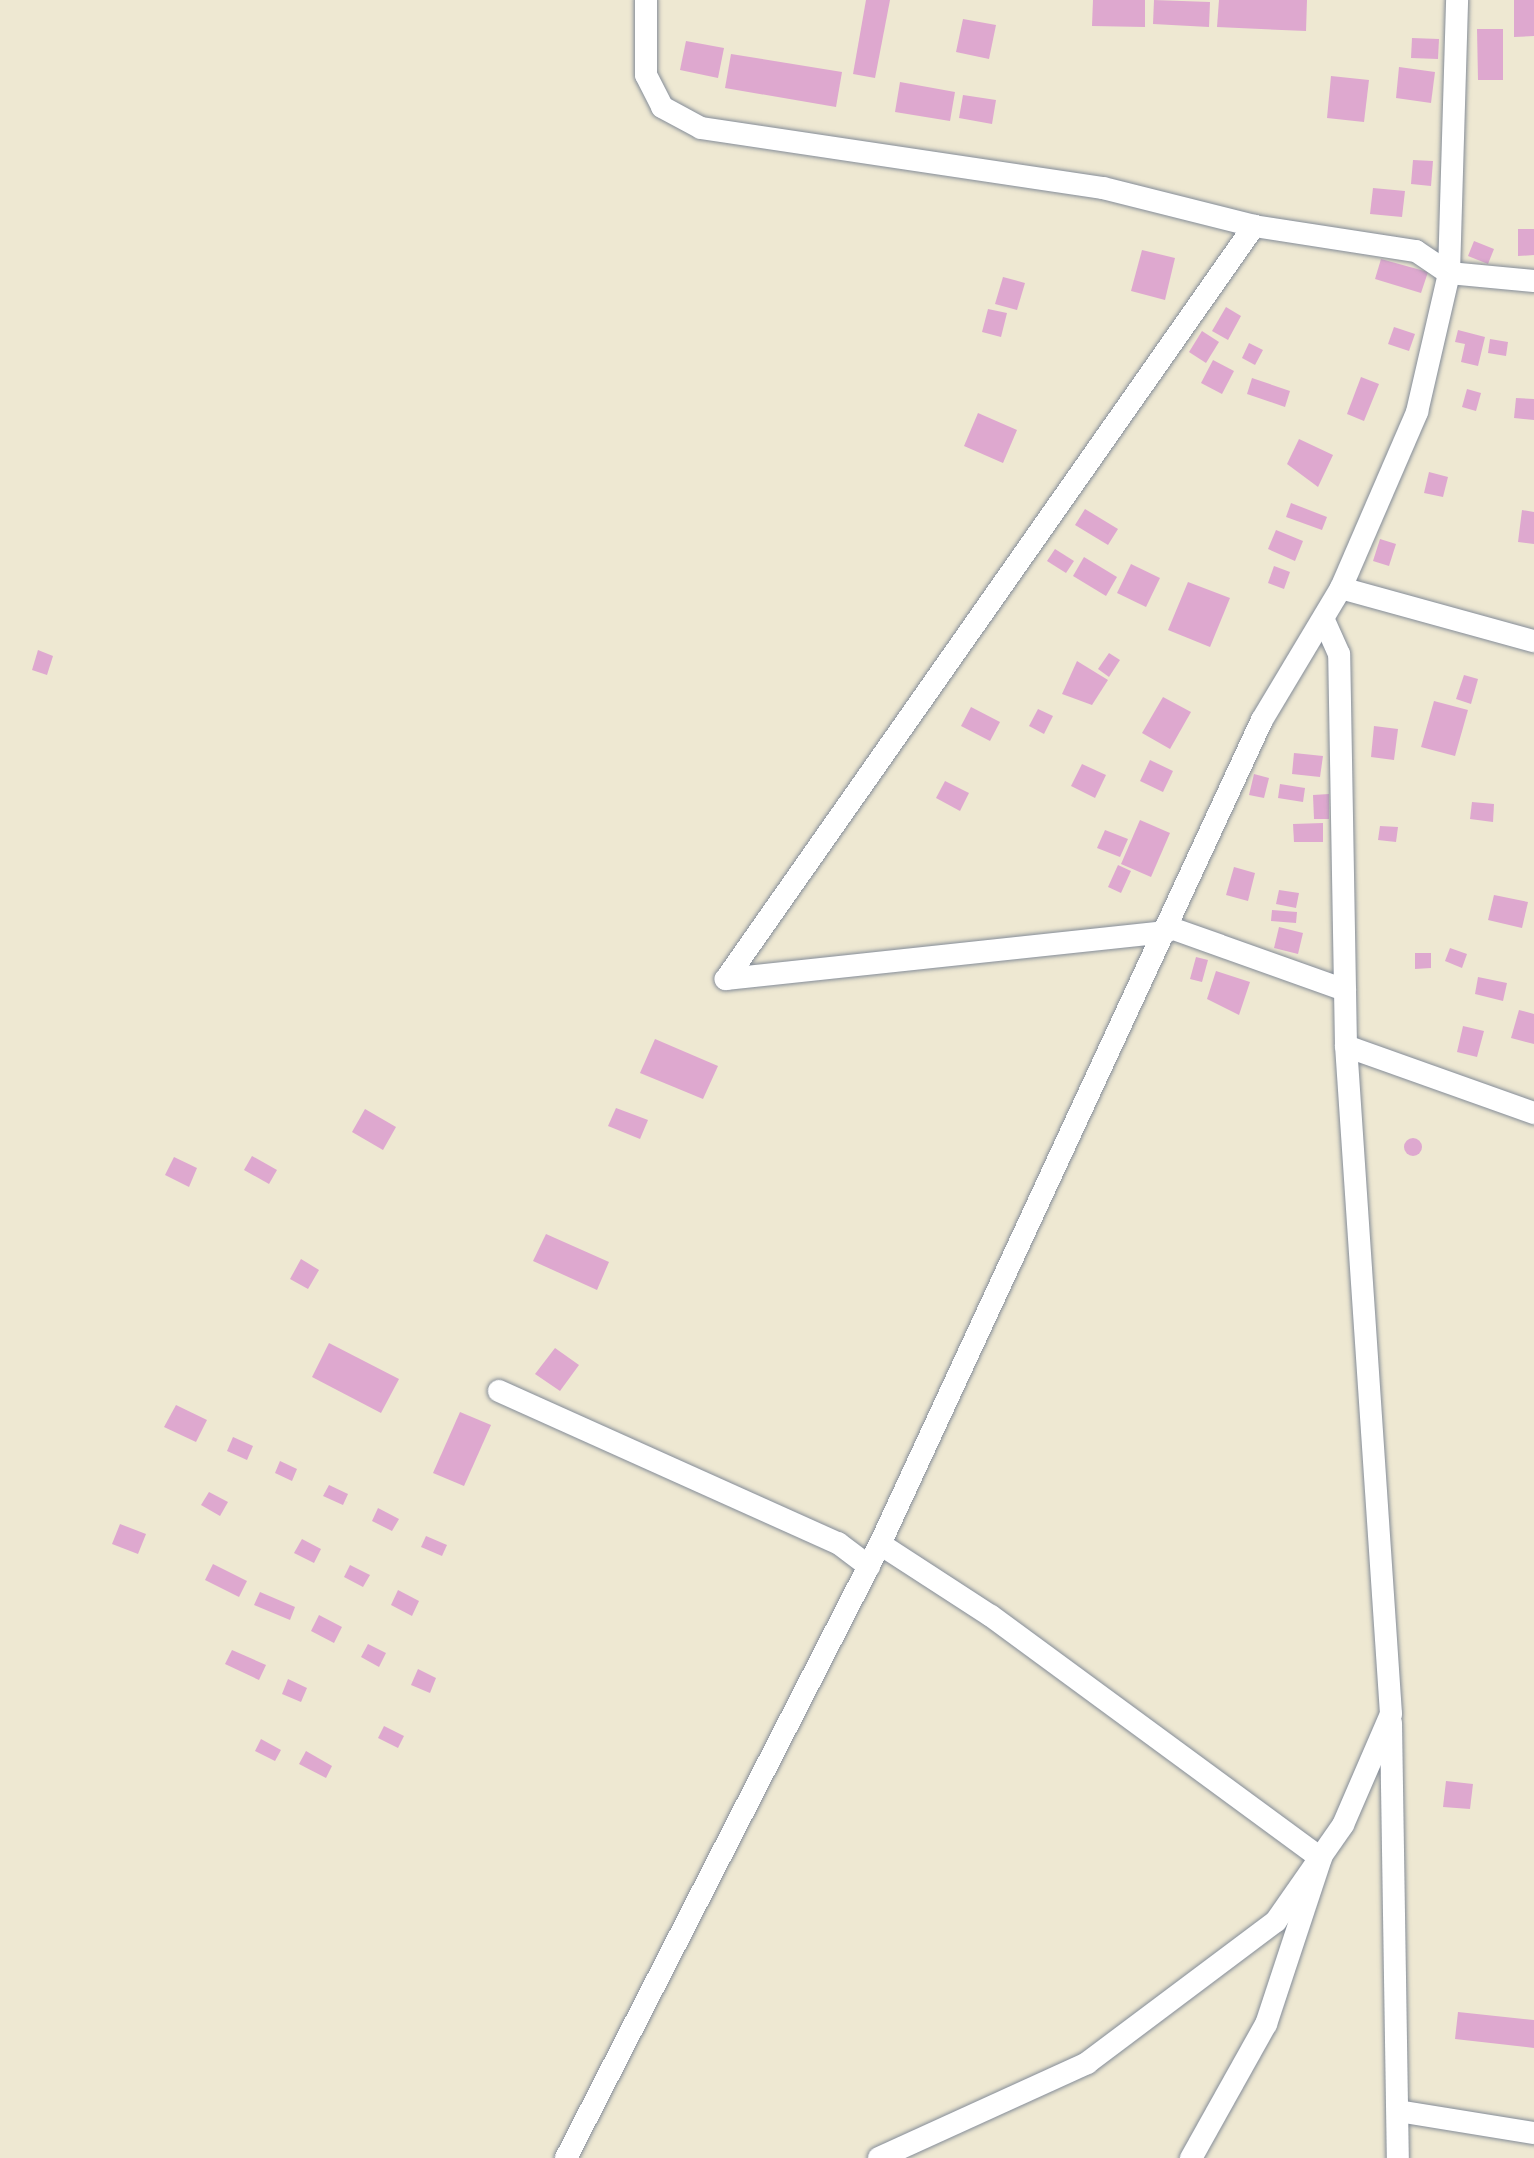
<!DOCTYPE html>
<style>
body{margin:0}
#map{position:relative;width:1534px;height:2158px;overflow:hidden;background:#eee8d2;font-family:Dekko,sans-serif}
div>[style]{position:absolute}
.building>*{inset:0;background:#dea8cf}
.round{border-radius:50%}
.roads{filter:drop-shadow(0 0 2px #848c98) drop-shadow(0 0 2px #848c98)}
.minor>*{height:22px;margin:-11px;padding:0 11px;transform-origin:11px;border-radius:11px;background:#fff}
span{translate:-50% -50%;white-space:nowrap;text-align:center;line-height:1.15;-webkit-text-stroke:10px #f6f6f2;paint-order:stroke}
</style>
<div id="map">
<div class="building">
<i style="clip-path:polygon(866px 0,890px 0,875px 78px,853px 74px)"></i>
<i style="clip-path:polygon(1093px 0,1145px 0,1145px 27px,1092px 26px)"></i>
<i style="clip-path:polygon(1154px 0,1210px 2px,1209px 27px,1153px 24px)"></i>
<i style="clip-path:polygon(1219px 0,1307px 0,1306px 31px,1217px 27px)"></i>
<i style="clip-path:polygon(1514px 0,1534px 0,1534px 36px,1514px 37px)"></i>
<i style="clip-path:polygon(963px 19px,996px 25px,989px 59px,956px 52px)"></i>
<i style="clip-path:polygon(1477px 29px,1503px 29px,1503px 80px,1478px 80px)"></i>
<i style="clip-path:polygon(1412px 38px,1439px 39px,1438px 59px,1411px 58px)"></i>
<i style="clip-path:polygon(686px 41px,724px 48px,718px 78px,680px 70px)"></i>
<i style="clip-path:polygon(731px 54px,842px 72px,836px 107px,725px 88px)"></i>
<i style="clip-path:polygon(1399px 67px,1435px 72px,1431px 103px,1396px 98px)"></i>
<i style="clip-path:polygon(1331px 76px,1369px 80px,1364px 122px,1327px 118px)"></i>
<i style="clip-path:polygon(900px 82px,955px 92px,950px 121px,895px 112px)"></i>
<i style="clip-path:polygon(963px 95px,996px 100px,992px 124px,959px 118px)"></i>
<i style="clip-path:polygon(1413px 160px,1433px 161px,1431px 186px,1411px 184px)"></i>
<i style="clip-path:polygon(1373px 188px,1405px 191px,1402px 217px,1370px 214px)"></i>
<i style="clip-path:polygon(1518px 229px,1534px 229px,1534px 255px,1518px 256px)"></i>
<i style="clip-path:polygon(1474px 241px,1494px 249px,1488px 264px,1468px 256px)"></i>
<i style="clip-path:polygon(1142px 250px,1175px 258px,1165px 300px,1131px 291px)"></i>
<i style="clip-path:polygon(1381px 259px,1428px 272px,1421px 293px,1375px 279px)"></i>
<i style="clip-path:polygon(1003px 277px,1025px 283px,1017px 310px,995px 304px)"></i>
<i style="clip-path:polygon(1226px 307px,1241px 316px,1228px 340px,1212px 331px)"></i>
<i style="clip-path:polygon(988px 309px,1007px 313px,1001px 337px,982px 332px)"></i>
<i style="clip-path:polygon(1394px 327px,1415px 334px,1409px 351px,1388px 344px)"></i>
<i style="clip-path:polygon(1458px 330px,1485px 337px,1478px 366px,1461px 362px,1465px 344px,1455px 342px)"></i>
<i style="clip-path:polygon(1202px 331px,1219px 342px,1206px 363px,1189px 352px)"></i>
<i style="clip-path:polygon(1490px 339px,1508px 342px,1506px 356px,1488px 353px)"></i>
<i style="clip-path:polygon(1249px 343px,1263px 350px,1255px 365px,1242px 358px)"></i>
<i style="clip-path:polygon(1213px 360px,1234px 371px,1222px 394px,1201px 383px)"></i>
<i style="clip-path:polygon(1361px 377px,1379px 384px,1364px 421px,1347px 414px)"></i>
<i style="clip-path:polygon(1252px 378px,1290px 391px,1285px 407px,1247px 394px)"></i>
<i style="clip-path:polygon(1467px 389px,1481px 393px,1476px 411px,1462px 407px)"></i>
<i style="clip-path:polygon(1516px 398px,1534px 399px,1534px 420px,1514px 418px)"></i>
<i style="clip-path:polygon(978px 413px,1017px 430px,1003px 463px,964px 446px)"></i>
<i style="clip-path:polygon(1299px 439px,1333px 455px,1318px 487px,1287px 464px)"></i>
<i style="clip-path:polygon(1429px 472px,1448px 477px,1443px 497px,1424px 493px)"></i>
<i style="clip-path:polygon(1291px 503px,1327px 517px,1322px 530px,1286px 517px)"></i>
<i style="clip-path:polygon(1085px 509px,1118px 529px,1108px 545px,1075px 525px)"></i>
<i style="clip-path:polygon(1522px 510px,1534px 512px,1534px 544px,1518px 542px)"></i>
<i style="clip-path:polygon(1276px 530px,1303px 541px,1295px 561px,1268px 549px)"></i>
<i style="clip-path:polygon(1380px 539px,1396px 544px,1389px 566px,1373px 561px)"></i>
<i style="clip-path:polygon(1055px 549px,1074px 561px,1066px 573px,1047px 561px)"></i>
<i style="clip-path:polygon(1084px 557px,1117px 577px,1106px 596px,1073px 576px)"></i>
<i style="clip-path:polygon(1131px 564px,1160px 578px,1146px 607px,1117px 593px)"></i>
<i style="clip-path:polygon(1274px 566px,1290px 572px,1284px 589px,1268px 583px)"></i>
<i style="clip-path:polygon(1188px 582px,1230px 598px,1210px 647px,1168px 630px)"></i>
<i style="clip-path:polygon(38px 650px,53px 656px,47px 675px,32px 670px)"></i>
<i style="clip-path:polygon(1109px 653px,1120px 660px,1109px 677px,1098px 669px)"></i>
<i style="clip-path:polygon(1077px 661px,1108px 680px,1092px 705px,1062px 694px)"></i>
<i style="clip-path:polygon(1464px 675px,1478px 679px,1471px 704px,1456px 699px)"></i>
<i style="clip-path:polygon(1163px 697px,1191px 712px,1170px 749px,1142px 733px)"></i>
<i style="clip-path:polygon(1434px 701px,1468px 710px,1455px 756px,1421px 747px)"></i>
<i style="clip-path:polygon(971px 707px,1000px 722px,990px 741px,961px 726px)"></i>
<i style="clip-path:polygon(1038px 709px,1053px 716px,1044px 734px,1029px 726px)"></i>
<i style="clip-path:polygon(1374px 726px,1398px 729px,1394px 760px,1371px 757px)"></i>
<i style="clip-path:polygon(1294px 753px,1323px 756px,1320px 777px,1292px 774px)"></i>
<i style="clip-path:polygon(1150px 760px,1173px 771px,1163px 792px,1140px 781px)"></i>
<i style="clip-path:polygon(1082px 764px,1106px 775px,1095px 798px,1071px 786px)"></i>
<i style="clip-path:polygon(1254px 774px,1269px 778px,1264px 798px,1249px 795px)"></i>
<i style="clip-path:polygon(945px 781px,969px 793px,960px 811px,936px 798px)"></i>
<i style="clip-path:polygon(1280px 784px,1305px 788px,1303px 802px,1278px 798px)"></i>
<i style="clip-path:polygon(1329px 794px,1329px 819px,1314px 819px,1313px 795px)"></i>
<i style="clip-path:polygon(1472px 802px,1494px 804px,1493px 822px,1470px 819px)"></i>
<i style="clip-path:polygon(1140px 820px,1170px 833px,1151px 877px,1121px 864px)"></i>
<i style="clip-path:polygon(1323px 823px,1323px 842px,1294px 842px,1293px 824px)"></i>
<i style="clip-path:polygon(1380px 826px,1398px 827px,1396px 842px,1378px 840px)"></i>
<i style="clip-path:polygon(1105px 830px,1128px 839px,1120px 857px,1097px 848px)"></i>
<i style="clip-path:polygon(1118px 865px,1131px 871px,1121px 893px,1108px 887px)"></i>
<i style="clip-path:polygon(1234px 867px,1255px 873px,1248px 901px,1226px 895px)"></i>
<i style="clip-path:polygon(1279px 890px,1299px 893px,1296px 908px,1276px 904px)"></i>
<i style="clip-path:polygon(1494px 895px,1528px 902px,1522px 928px,1488px 920px)"></i>
<i style="clip-path:polygon(1272px 910px,1297px 912px,1296px 923px,1271px 921px)"></i>
<i style="clip-path:polygon(1279px 927px,1303px 933px,1298px 954px,1274px 948px)"></i>
<i style="clip-path:polygon(1450px 948px,1467px 954px,1462px 968px,1445px 961px)"></i>
<i style="clip-path:polygon(1415px 953px,1431px 953px,1431px 968px,1415px 969px)"></i>
<i style="clip-path:polygon(1196px 957px,1208px 960px,1202px 982px,1190px 979px)"></i>
<i style="clip-path:polygon(1216px 971px,1250px 982px,1239px 1015px,1207px 999px)"></i>
<i style="clip-path:polygon(1478px 977px,1507px 983px,1503px 1001px,1475px 994px)"></i>
<i style="clip-path:polygon(1519px 1010px,1534px 1014px,1534px 1044px,1511px 1038px)"></i>
<i style="clip-path:polygon(1463px 1026px,1484px 1031px,1477px 1057px,1457px 1052px)"></i>
<i style="clip-path:polygon(655px 1039px,718px 1066px,703px 1099px,640px 1073px)"></i>
<i style="clip-path:polygon(616px 1108px,648px 1120px,640px 1139px,608px 1126px)"></i>
<i style="clip-path:polygon(365px 1109px,396px 1127px,383px 1150px,352px 1132px)"></i>
<i class="round" style="left:1404px;top:1138px;width:18px;height:18px"></i>
<i style="clip-path:polygon(252px 1156px,277px 1170px,269px 1184px,244px 1170px)"></i>
<i style="clip-path:polygon(174px 1157px,197px 1168px,189px 1187px,165px 1175px)"></i>
<i style="clip-path:polygon(546px 1234px,609px 1262px,597px 1290px,533px 1261px)"></i>
<i style="clip-path:polygon(301px 1259px,319px 1270px,308px 1289px,290px 1279px)"></i>
<i style="clip-path:polygon(329px 1343px,399px 1379px,381px 1413px,312px 1377px)"></i>
<i style="clip-path:polygon(555px 1348px,579px 1365px,560px 1391px,535px 1374px)"></i>
<i style="clip-path:polygon(176px 1405px,207px 1420px,196px 1442px,164px 1427px)"></i>
<i style="clip-path:polygon(460px 1412px,491px 1425px,464px 1486px,433px 1473px)"></i>
<i style="clip-path:polygon(233px 1437px,253px 1446px,247px 1460px,227px 1451px)"></i>
<i style="clip-path:polygon(280px 1461px,297px 1469px,292px 1481px,275px 1473px)"></i>
<i style="clip-path:polygon(329px 1485px,348px 1494px,343px 1505px,323px 1496px)"></i>
<i style="clip-path:polygon(209px 1492px,228px 1502px,220px 1516px,201px 1505px)"></i>
<i style="clip-path:polygon(378px 1508px,399px 1519px,392px 1531px,372px 1521px)"></i>
<i style="clip-path:polygon(120px 1524px,146px 1534px,138px 1554px,112px 1544px)"></i>
<i style="clip-path:polygon(426px 1536px,447px 1545px,442px 1556px,421px 1547px)"></i>
<i style="clip-path:polygon(302px 1539px,321px 1549px,314px 1563px,294px 1553px)"></i>
<i style="clip-path:polygon(213px 1564px,247px 1581px,239px 1597px,205px 1580px)"></i>
<i style="clip-path:polygon(350px 1565px,370px 1575px,363px 1587px,344px 1577px)"></i>
<i style="clip-path:polygon(398px 1590px,419px 1601px,412px 1616px,391px 1605px)"></i>
<i style="clip-path:polygon(260px 1592px,295px 1607px,290px 1620px,254px 1605px)"></i>
<i style="clip-path:polygon(319px 1615px,342px 1627px,334px 1643px,311px 1631px)"></i>
<i style="clip-path:polygon(368px 1644px,386px 1653px,379px 1667px,361px 1657px)"></i>
<i style="clip-path:polygon(232px 1650px,266px 1665px,259px 1680px,225px 1664px)"></i>
<i style="clip-path:polygon(418px 1669px,436px 1678px,430px 1693px,411px 1685px)"></i>
<i style="clip-path:polygon(288px 1679px,307px 1688px,301px 1702px,282px 1694px)"></i>
<i style="clip-path:polygon(384px 1726px,404px 1736px,398px 1748px,378px 1738px)"></i>
<i style="clip-path:polygon(261px 1739px,281px 1750px,275px 1761px,255px 1751px)"></i>
<i style="clip-path:polygon(306px 1751px,332px 1766px,326px 1778px,299px 1764px)"></i>
<i style="clip-path:polygon(1446px 1781px,1473px 1784px,1470px 1809px,1443px 1807px)"></i>
<i style="clip-path:polygon(1458px 2012px,1534px 2020px,1534px 2048px,1455px 2039px)"></i>
</div>
<div class="roads">
<div class="minor">
<i style="left:646px;top:0;width:75px;rotate:90deg"></i>
<i style="left:646px;top:75px;width:36px;rotate:63deg"></i>
<i style="left:662px;top:107px;width:44px;rotate:28.3deg"></i>
<i style="left:701px;top:128px;width:406px;rotate:8.5deg"></i>
<i style="left:1103px;top:188px;width:156px;rotate:14.1deg"></i>
<i style="left:1254px;top:226px;width:164px;rotate:8.8deg"></i>
<i style="left:1416px;top:251px;width:40px;rotate:34deg"></i>
<i style="left:1449px;top:273px;width:85px;rotate:5.4deg"></i>
<i style="left:1341px;top:588px;width:200px;rotate:15.4deg"></i>
<i style="left:1168px;top:927px;width:188px;rotate:19.6deg"></i>
<i style="left:1166px;top:932px;width:443px;rotate:173.9deg"></i>
<i style="left:726px;top:979px;width:920px;rotate:-54.96deg"></i>
<i style="left:1346px;top:1046px;width:200px;rotate:19.6deg"></i>
<i style="left:499px;top:1391px;width:372px;rotate:24.2deg"></i>
<i style="left:838px;top:1543px;width:39px;rotate:37deg"></i>
<i style="left:880px;top:1544px;width:132px;rotate:33deg"></i>
<i style="left:991px;top:1616px;width:409px;rotate:36.3deg"></i>
<i style="left:1321px;top:1858px;width:175px;rotate:108.3deg"></i>
<i style="left:1266px;top:2024px;width:154px;rotate:119.2deg"></i>
<i style="left:1391px;top:1723px;width:435px;rotate:89.1deg"></i>
<i style="left:1398px;top:2111px;width:138px;rotate:9.2deg"></i>
<i style="left:566px;top:2158px;width:690px;rotate:-62.91deg"></i>
<i style="left:880px;top:1544px;width:908px;rotate:-65.13deg"></i>
<i style="left:1262px;top:720px;width:154px;rotate:-59.1deg"></i>
<i style="left:1341px;top:588px;width:192px;rotate:-66.6deg"></i>
<i style="left:1417px;top:412px;width:143px;rotate:-77deg"></i>
<i style="left:1449px;top:273px;width:273px;rotate:-88.3deg"></i>
<i style="left:879px;top:2158px;width:229px;rotate:-24.5deg"></i>
<i style="left:1087px;top:2063px;width:236px;rotate:-36.9deg"></i>
<i style="left:1276px;top:1921px;width:117px;rotate:-55.1deg"></i>
<i style="left:1343px;top:1825px;width:121px;rotate:-66.6deg"></i>
<i style="left:1391px;top:1714px;width:670px;rotate:-93.85deg"></i>
<i style="left:1346px;top:1046px;width:392px;rotate:-91deg"></i>
<i style="left:1339px;top:654px;width:36px;rotate:-114deg"></i>
</div>
</div>
</div>
